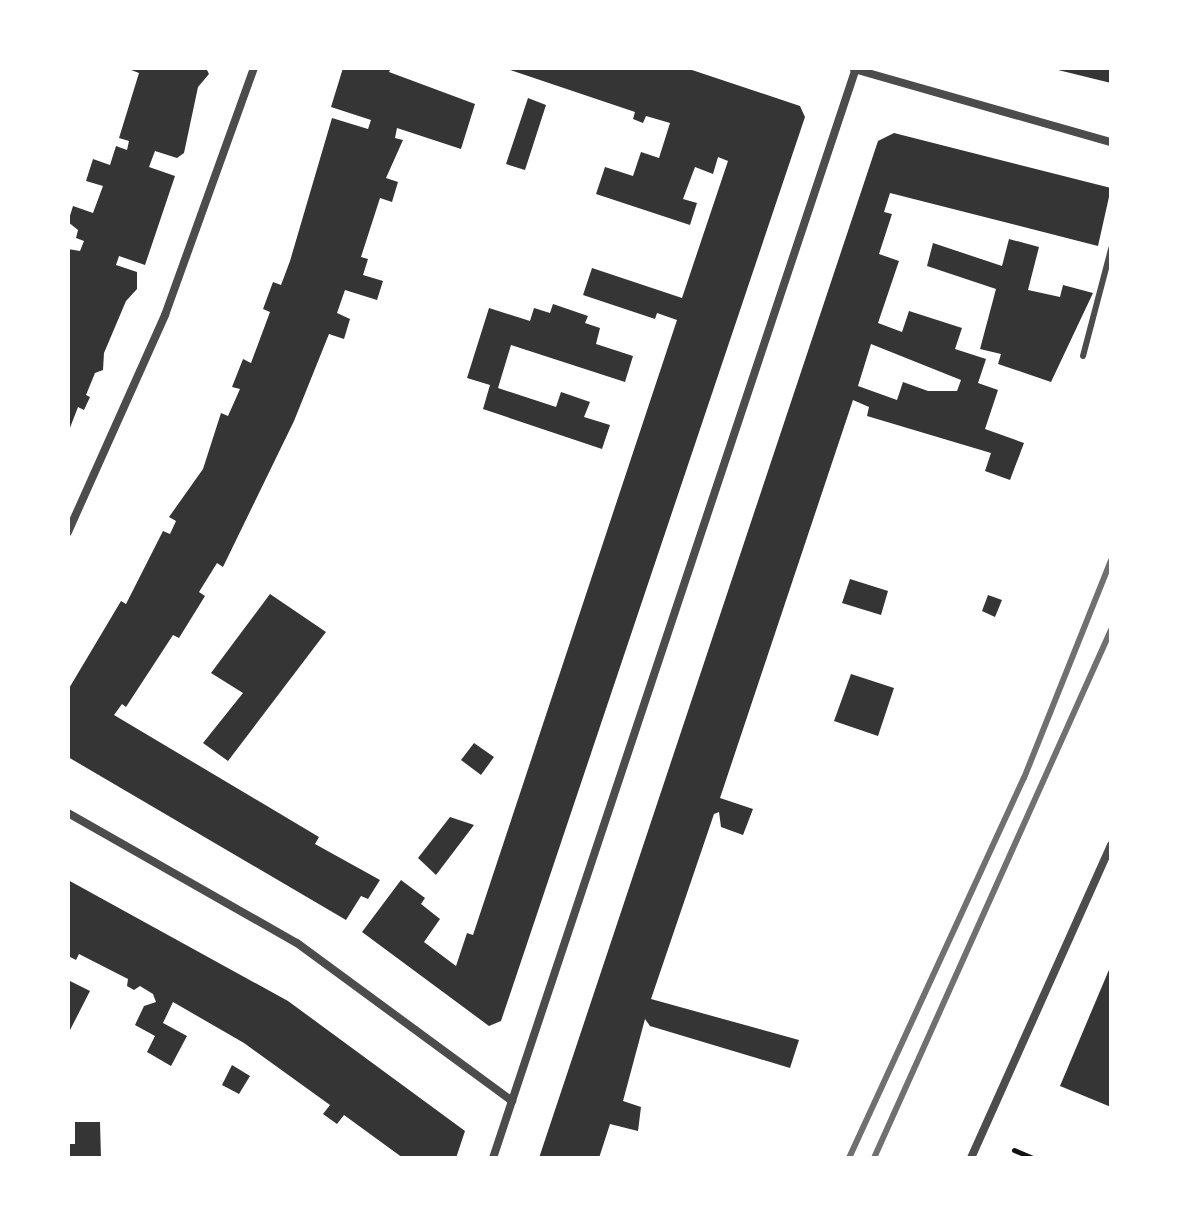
<!DOCTYPE html>
<style>
body{margin:0}
#map{position:relative;width:1179px;height:1226px;overflow:hidden;background:#fff;font-family:"Space Grotesk",sans-serif}
div>[style]{position:absolute}
.building>*{inset:0;background:#353535}
.path>*{height:5px;margin:-2.5px;padding:0 2.5px;transform-origin:2.5px;border-radius:2.5px;background:#111}
.service>*{height:6px;margin:-3px;padding:0 3px;transform-origin:3px;border-radius:3px;background:#4c4c4c}
.minor>*{height:8px;margin:-4px;padding:0 4px;transform-origin:4px;border-radius:4px;background:#4c4c4c}
.rail>*{height:6px;margin:-3px;padding:0 3px;transform-origin:3px;border-radius:3px;background:#707070}
span{translate:-50% -50%;white-space:nowrap;text-align:center;line-height:1.15;-webkit-text-stroke:8px #fff;paint-order:stroke}
.frame{position:absolute;inset:0;border:70px solid #fff;pointer-events:none}
</style>
<div id="map">
<div class="building">
<i style="clip-path:polygon(126px 68px,206px 68px,209px 74px,198px 87px,184px 153px,177px 158px,155px 151px,149px 167px,175px 176px,145px 265px,119px 256px,116px 265px,137px 272px,137px 289px,126px 301px,104px 353px,103px 370px,95px 373px,86px 395px,90px 397px,84px 410px,78px 407px,68px 433px,68px 249px,80px 251px,84px 241px,76px 238px,78px 230px,68px 222px,73px 206px,93px 213px,103px 186px,86px 181px,93px 159px,110px 165px,116px 146px,127px 150px,129px 141px,119px 138px,139px 73px)"></i>
<i style="clip-path:polygon(343px 68px,391px 68px,389px 72px,475px 104px,461px 149px,397px 128px,395px 138px,403px 140px,386px 178px,398px 182px,392px 202px,380px 198px,361px 257px,368px 259px,363px 275px,383px 281px,377px 300px,345px 290px,337px 313px,350px 319px,344px 339px,329px 334px,294px 421px,223px 567px,217px 563px,199px 592px,205px 596px,179px 638px,173px 635px,126px 707px,122px 704px,114px 715px,319px 837px,315px 844px,380px 880px,368px 899px,361px 896px,346px 920px,68px 757px,68px 690px,121px 601px,126px 604px,163px 531px,170px 534px,176px 521px,169px 517px,203px 469px,221px 413px,228px 416px,240px 389px,232px 387px,243px 359px,251px 363px,270px 312px,263px 309px,273px 282px,281px 285px,290px 261px,332px 118px,368px 129px,371px 120px,331px 107px)"></i>
<i style="clip-path:polygon(504px 68px,686px 68px,800px 106px,805px 117px,501px 1021px,489px 1026px,362px 932px,401px 880px,425px 898px,421px 904px,440px 919px,424px 942px,456px 966px,467px 933px,473px 935px,677px 320px,657px 313px,655px 319px,583px 295px,592px 268px,682px 298px,728px 161px,718px 157px,713px 174px,695px 167px,683px 199px,697px 203px,690px 225px,596px 194px,605px 167px,633px 176px,641px 152px,659px 158px,670px 123px,646px 116px,643px 123px,633px 119px,635px 112px)"></i>
<i style="clip-path:polygon(1054px 68px,1111px 68px,1111px 83px,1054px 69px)"></i>
<i style="clip-path:polygon(528px 98px,546px 105px,525px 170px,506px 164px)"></i>
<i style="clip-path:polygon(evenodd,894px 133px,1111px 188px,1098px 246px,890px 193px,884px 212px,892px 214px,879px 254px,899px 261px,878px 323px,902px 332px,909px 311px,962px 328px,955px 349px,986px 359px,978px 383px,998px 390px,985px 429px,1024px 443px,1010px 480px,985px 471px,991px 453px,867px 416px,869px 407px,853px 400px,720px 798px,753px 809px,743px 835px,721px 827px,719px 812px,714px 814px,651px 999px,799px 1040px,790px 1068px,650px 1026px,645px 1019px,623px 1101px,641px 1107px,638px 1131px,610px 1124px,599px 1158px,539px 1158px,878px 141px,894px 133px,871px 344px,961px 380px,957px 391px,928px 391px,903px 382px,897px 400px,858px 386px,871px 344px)"></i>
<i style="clip-path:polygon(1009px 239px,1039px 247px,1028px 290px,1060px 297px,1063px 285px,1093px 293px,1051px 382px,998px 364px,1001px 354px,980px 349px,996px 289px,927px 266px,933px 243px,1002px 266px)"></i>
<i style="clip-path:polygon(553px 304px,588px 316px,585px 323px,600px 328px,596px 344px,633px 356px,625px 382px,511px 345px,498px 388px,556px 407px,561px 392px,590px 402px,584px 417px,610px 425px,602px 449px,483px 409px,490px 385px,467px 378px,489px 308px,530px 321px,534px 308px,550px 313px)"></i>
<i style="clip-path:polygon(850px 579px,888px 591px,881px 615px,842px 603px)"></i>
<i style="clip-path:polygon(270px 594px,326px 632px,228px 761px,203px 743px,243px 693px,211px 673px)"></i>
<i style="clip-path:polygon(988px 595px,1002px 600px,995px 617px,982px 611px)"></i>
<i style="clip-path:polygon(851px 674px,894px 688px,878px 736px,834px 721px)"></i>
<i style="clip-path:polygon(474px 743px,494px 757px,481px 775px,461px 760px)"></i>
<i style="clip-path:polygon(450px 817px,474px 825px,436px 875px,418px 858px)"></i>
<i style="clip-path:polygon(68px 880px,288px 1001px,465px 1131px,456px 1158px,403px 1158px,344px 1115px,337px 1124px,323px 1114px,330px 1105px,244px 1043px,173px 1002px,163px 1023px,187px 1036px,171px 1066px,147px 1052px,155px 1036px,135px 1025px,144px 1006px,156px 1002px,153px 994px,140px 986px,134px 990px,127px 986px,128px 979px,79px 954px,76px 960px,68px 956px)"></i>
<i style="clip-path:polygon(1111px 965px,1111px 1107px,1060px 1086px)"></i>
<i style="clip-path:polygon(70px 981px,90px 991px,68px 1034px,68px 985px)"></i>
<i style="clip-path:polygon(232px 1065px,250px 1076px,239px 1094px,222px 1085px)"></i>
<i style="clip-path:polygon(75px 1122px,100px 1122px,101px 1158px,68px 1158px,68px 1144px,75px 1144px)"></i>
</div>
<div class="path">
<i style="left:1014px;top:1150px;width:21px;rotate:23deg"></i>
</div>
<div class="service">
<i style="left:1083px;top:356px;width:111px;rotate:-75.3deg"></i>
</div>
<div class="minor">
<i style="left:854px;top:69px;width:267px;rotate:15.9deg"></i>
<i style="left:68px;top:532px;width:238px;rotate:-65.9deg"></i>
<i style="left:165px;top:315px;width:263px;rotate:-70.2deg"></i>
<i style="left:68px;top:813px;width:263px;rotate:29.6deg"></i>
<i style="left:297px;top:943px;width:267px;rotate:36.3deg"></i>
<i style="left:493px;top:1158px;width:1149px;rotate:-71.58deg"></i>
<i style="left:971px;top:1158px;width:343px;rotate:-65.9deg"></i>
</div>
<div class="rail">
<i style="left:849px;top:1158px;width:418px;rotate:-65.3deg"></i>
<i style="left:1024px;top:778px;width:234px;rotate:-68.2deg"></i>
<i style="left:874px;top:1158px;width:579px;rotate:-65.83deg"></i>
</div>
<div class="frame"></div>
</div>
